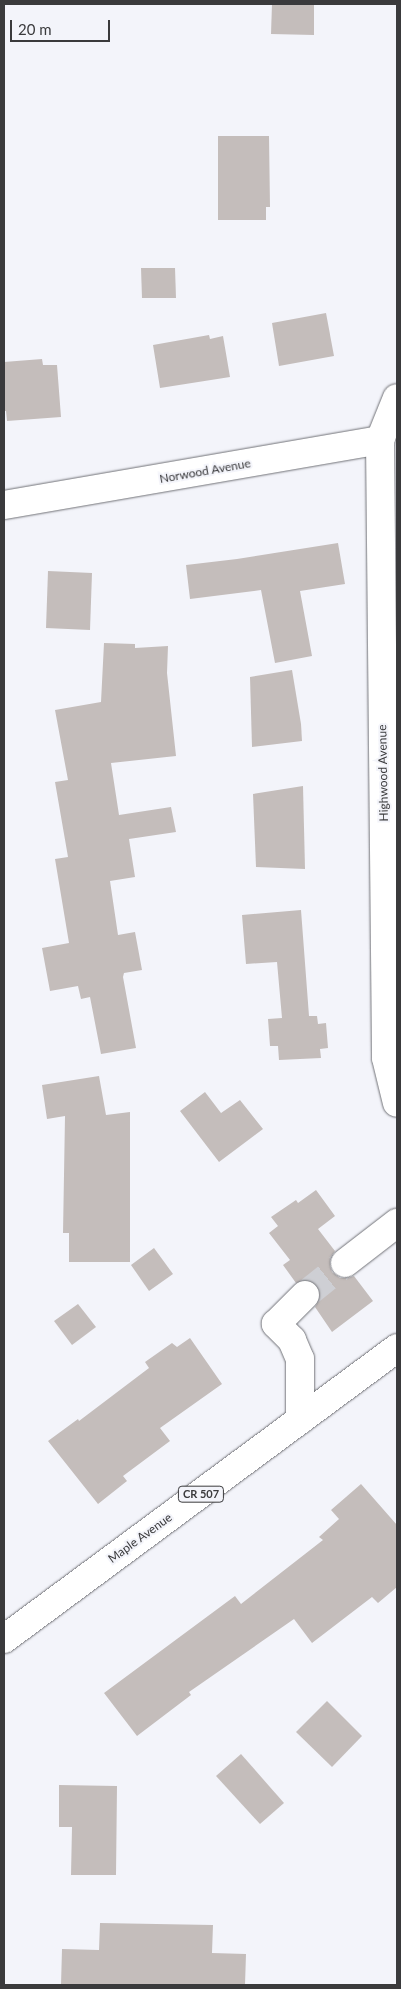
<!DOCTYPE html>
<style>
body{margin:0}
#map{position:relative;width:401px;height:1989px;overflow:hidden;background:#f3f4fa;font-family:Lato,sans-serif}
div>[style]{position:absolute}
.building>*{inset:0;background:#c4bdbb}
.minor-tunnel>*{height:28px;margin-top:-14px;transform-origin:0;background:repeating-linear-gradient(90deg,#cecfd4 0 28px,transparent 0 42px)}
.roads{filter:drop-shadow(0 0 1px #717277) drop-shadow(0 0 1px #717277)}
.minor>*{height:28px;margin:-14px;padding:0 14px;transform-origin:14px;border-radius:14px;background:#fff}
.major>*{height:28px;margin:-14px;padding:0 14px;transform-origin:14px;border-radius:14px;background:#fff}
span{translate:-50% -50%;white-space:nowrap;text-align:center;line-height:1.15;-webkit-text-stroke:4px #f3f4fa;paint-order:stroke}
.shield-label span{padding:1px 4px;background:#f3f4fa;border:1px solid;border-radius:4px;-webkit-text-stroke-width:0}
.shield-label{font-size:11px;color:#3a3a3c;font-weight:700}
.street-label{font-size:12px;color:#3a3a3c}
.frame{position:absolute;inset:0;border:5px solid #3a3a3c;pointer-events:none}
.scale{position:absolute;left:10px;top:20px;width:100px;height:22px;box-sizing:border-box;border:2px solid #3a3a3c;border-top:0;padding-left:6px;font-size:15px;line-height:18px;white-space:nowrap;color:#3a3a3c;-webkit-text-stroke:4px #f3f4fa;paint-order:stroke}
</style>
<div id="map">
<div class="building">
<i style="clip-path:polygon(272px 4px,314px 4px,314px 35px,271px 34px)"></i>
<i style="clip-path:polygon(218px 136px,269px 136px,270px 207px,266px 207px,266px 220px,218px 220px)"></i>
<i style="clip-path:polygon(141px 268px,175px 268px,176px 298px,142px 298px)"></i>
<i style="clip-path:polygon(326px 313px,334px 356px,279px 366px,272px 323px)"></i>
<i style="clip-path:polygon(209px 335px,210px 339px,223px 336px,230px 377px,160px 388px,153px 345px)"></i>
<i style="clip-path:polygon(42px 359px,43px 365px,57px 365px,61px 417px,7px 421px,6px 411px,4px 411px,4px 362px)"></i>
<i style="clip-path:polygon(338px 543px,345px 584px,300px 591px,312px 656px,275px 663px,261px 590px,190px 599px,186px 565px,237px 559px)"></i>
<i style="clip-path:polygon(48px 571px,92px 573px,90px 630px,46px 628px)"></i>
<i style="clip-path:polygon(104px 643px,135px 644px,135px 648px,168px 646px,167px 673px,176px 756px,111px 763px,119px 815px,171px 807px,176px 832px,129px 839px,135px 877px,110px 881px,118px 935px,135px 932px,142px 970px,124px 973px,123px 977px,136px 1048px,101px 1054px,90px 997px,81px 999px,78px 986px,50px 991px,42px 948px,69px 943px,55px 859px,68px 857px,55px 782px,68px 780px,55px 710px,101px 702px)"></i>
<i style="clip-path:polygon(292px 670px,301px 724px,302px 741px,252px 747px,250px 677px)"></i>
<i style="clip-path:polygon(303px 786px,305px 869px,256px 867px,253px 794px)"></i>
<i style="clip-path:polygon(301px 910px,309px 1016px,317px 1016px,318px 1024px,326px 1023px,328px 1048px,320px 1049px,321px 1058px,279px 1060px,278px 1046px,270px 1046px,268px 1019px,282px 1018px,277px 962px,246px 964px,242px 915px)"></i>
<i style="clip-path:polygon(99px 1076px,106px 1115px,130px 1112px,130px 1262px,69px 1262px,69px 1233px,63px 1233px,65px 1116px,47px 1119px,42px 1085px)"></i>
<i style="clip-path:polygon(205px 1092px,221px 1113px,240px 1100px,263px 1129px,219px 1162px,180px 1111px)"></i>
<i style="clip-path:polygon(316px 1190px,335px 1216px,318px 1229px,335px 1251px,330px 1258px,330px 1266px,332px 1272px,340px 1278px,348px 1278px,354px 1276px,373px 1301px,332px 1332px,315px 1307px,320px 1299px,320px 1291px,316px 1284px,309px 1280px,296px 1283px,283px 1265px,290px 1260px,269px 1233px,278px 1226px,271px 1217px,296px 1200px,298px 1203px)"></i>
<i style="clip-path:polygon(154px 1248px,173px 1274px,149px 1291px,131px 1265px)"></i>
<i style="clip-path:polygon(78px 1304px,96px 1327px,72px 1345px,54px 1321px)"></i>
<i style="clip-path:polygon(190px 1338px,222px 1384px,160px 1428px,170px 1441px,123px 1476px,127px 1481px,98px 1504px,48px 1441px,78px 1419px,79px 1421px,149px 1368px,145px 1362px,172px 1343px,177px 1347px)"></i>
<i style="clip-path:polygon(361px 1484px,397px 1525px,397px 1587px,378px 1603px,372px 1597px,312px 1643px,294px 1619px,189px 1692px,191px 1695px,137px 1736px,104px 1693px,235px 1596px,241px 1604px,323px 1540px,319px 1537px,339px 1519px,331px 1510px)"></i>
<i style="clip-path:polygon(327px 1701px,362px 1736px,332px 1767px,296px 1732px)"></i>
<i style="clip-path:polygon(241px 1754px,284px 1803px,260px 1824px,216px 1776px)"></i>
<i style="clip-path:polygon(59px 1785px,117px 1786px,116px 1875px,71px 1875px,72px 1827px,59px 1827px)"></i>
<i style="clip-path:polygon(100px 1923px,213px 1925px,212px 1953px,246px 1954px,245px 1985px,61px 1985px,62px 1949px,99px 1950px)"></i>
</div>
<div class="minor-tunnel">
<i style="left:305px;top:1295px;width:51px;rotate:-38.7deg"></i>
</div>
<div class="roads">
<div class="minor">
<i style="left:380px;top:440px;width:618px;rotate:89.44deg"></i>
<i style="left:386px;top:1058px;width:46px;rotate:76.3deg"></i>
<i style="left:4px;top:505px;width:382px;rotate:-9.8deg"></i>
<i style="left:380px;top:440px;width:45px;rotate:-68deg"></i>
<i style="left:345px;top:1263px;width:66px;rotate:-37.6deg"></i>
<i style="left:300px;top:1420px;width:61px;rotate:-90deg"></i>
<i style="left:300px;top:1359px;width:21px;rotate:-113deg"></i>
<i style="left:292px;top:1340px;width:23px;rotate:-135deg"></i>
<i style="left:276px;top:1324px;width:41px;rotate:-45deg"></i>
</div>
<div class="major">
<i style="left:4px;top:1639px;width:489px;rotate:-36.5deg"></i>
</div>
</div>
<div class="shield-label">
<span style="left:201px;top:1494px">CR 507</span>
</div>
<div class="street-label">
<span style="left:205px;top:471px;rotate:-10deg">Norwood Avenue</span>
<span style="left:383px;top:773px;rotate:-91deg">Highwood Avenue</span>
<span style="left:140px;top:1538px;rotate:-36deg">Maple Avenue</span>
</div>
<div class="frame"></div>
<div class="scale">20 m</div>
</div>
